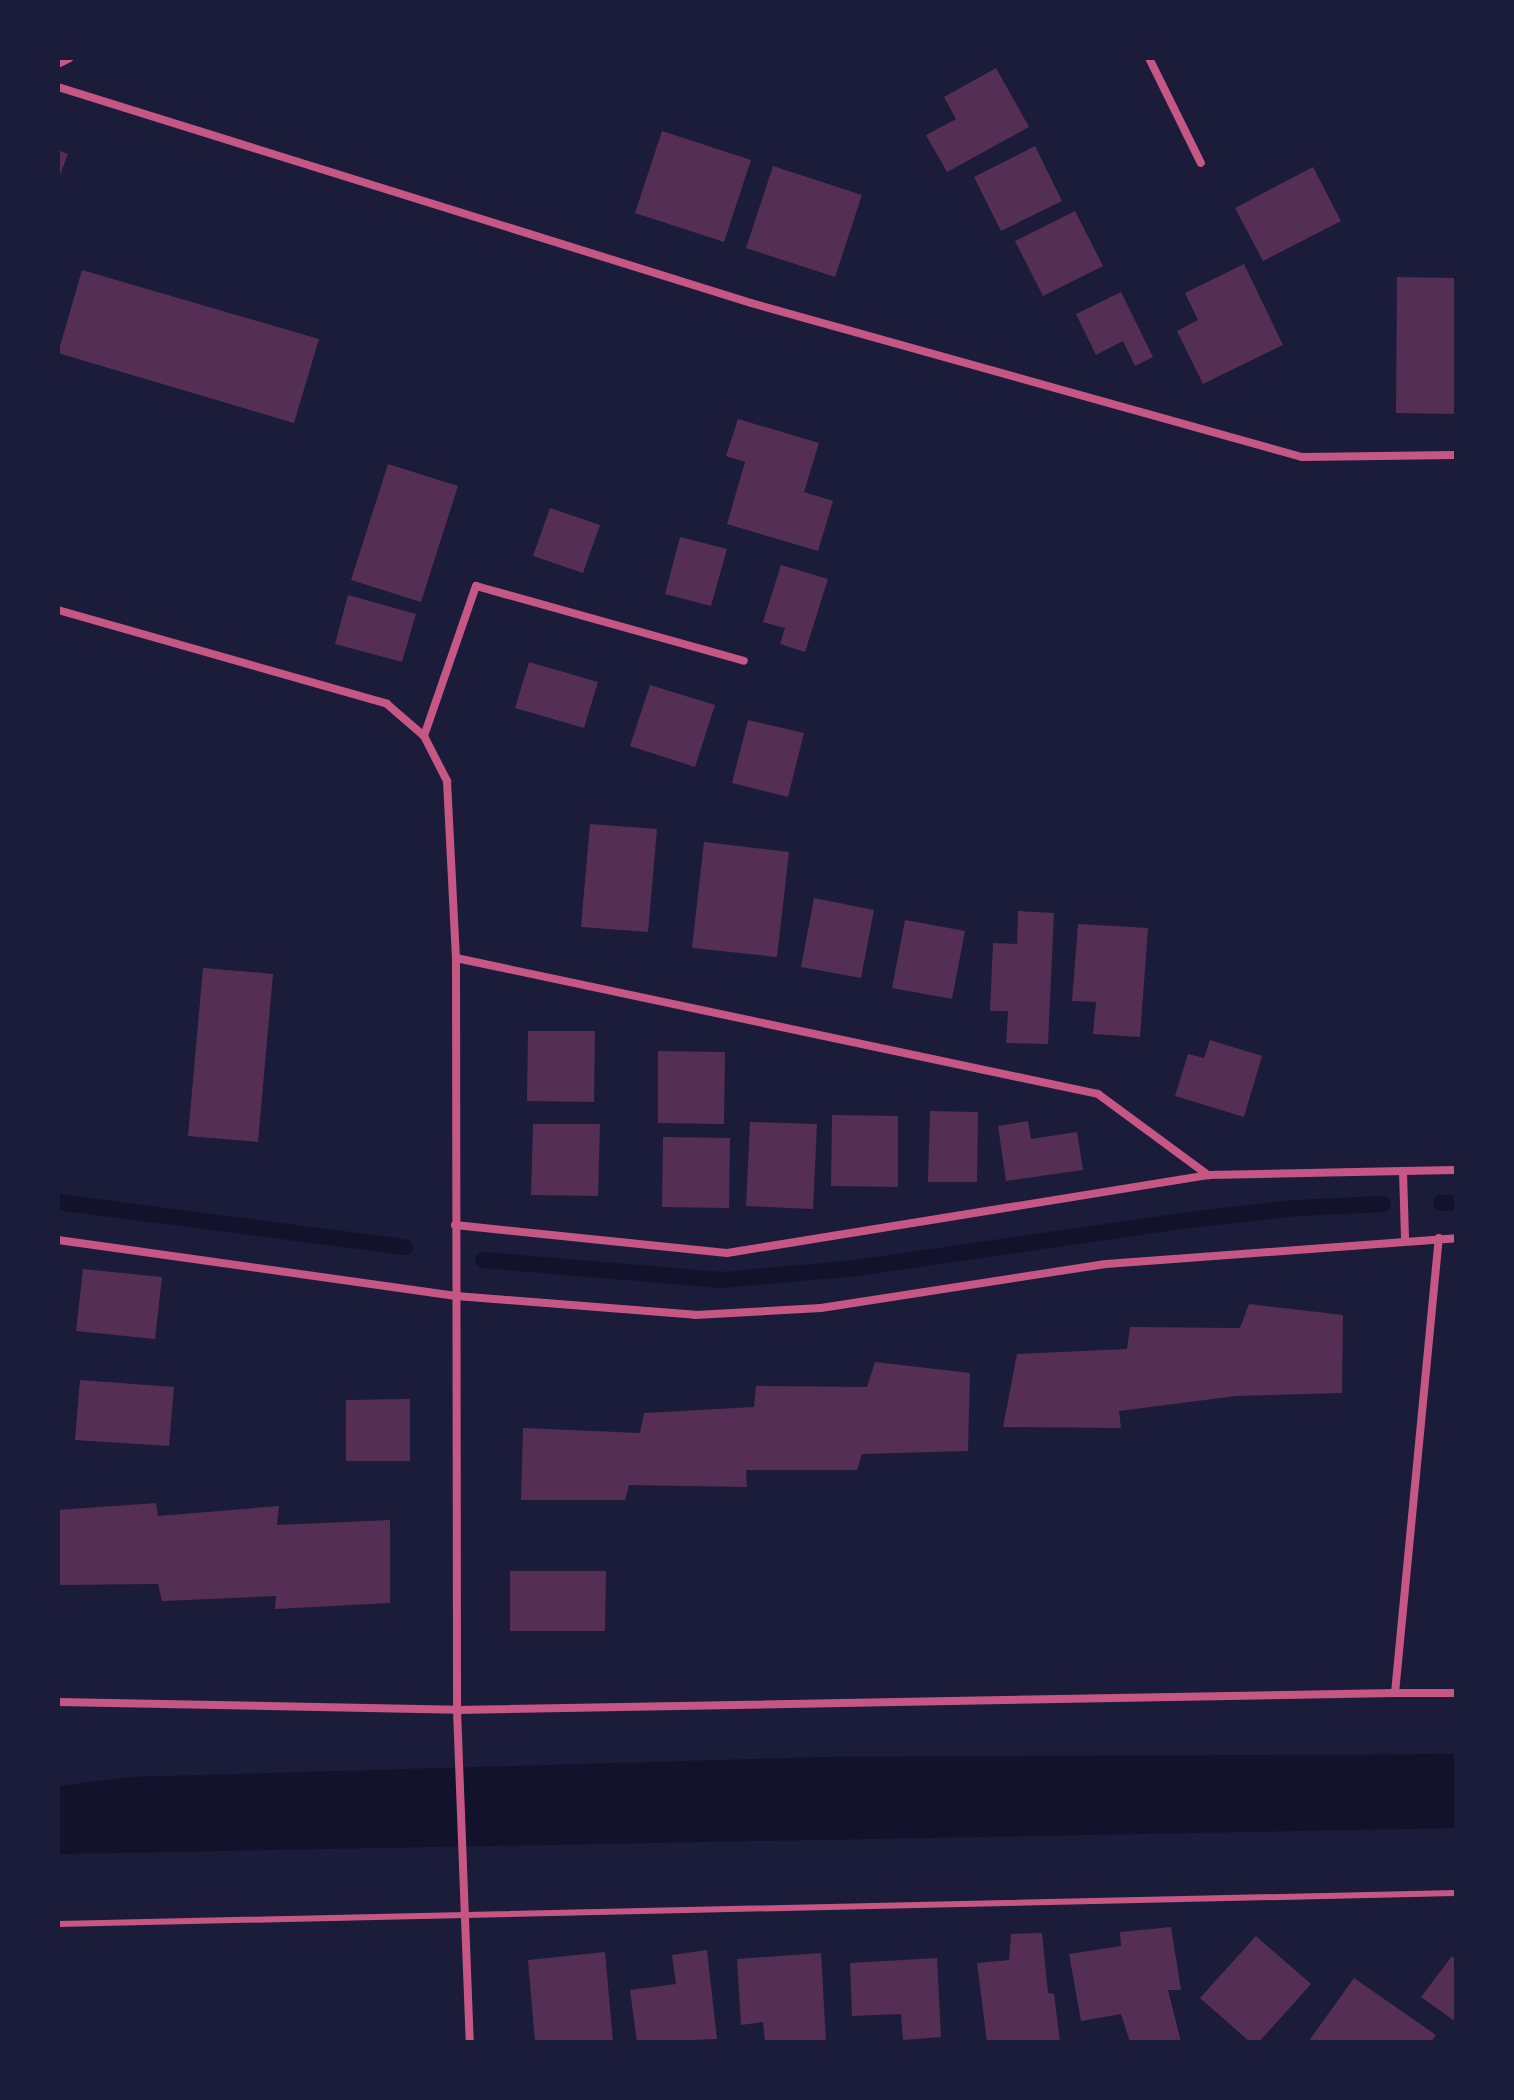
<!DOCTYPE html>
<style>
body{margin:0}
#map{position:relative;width:1514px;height:2100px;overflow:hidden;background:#1b1b3a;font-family:"Asap Condensed",sans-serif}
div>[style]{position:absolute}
.water>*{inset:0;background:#12122b}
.stream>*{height:16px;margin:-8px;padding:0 8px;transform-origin:8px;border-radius:8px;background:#12122b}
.building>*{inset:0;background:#542f53}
.service>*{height:6px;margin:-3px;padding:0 3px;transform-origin:3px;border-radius:3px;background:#c65784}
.minor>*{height:8px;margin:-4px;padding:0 4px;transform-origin:4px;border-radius:4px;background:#c65784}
span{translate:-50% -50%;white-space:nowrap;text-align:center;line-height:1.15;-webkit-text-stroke:6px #1b1b3a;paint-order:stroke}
.frame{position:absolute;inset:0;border:60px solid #1b1b3a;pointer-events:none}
</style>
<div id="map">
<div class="water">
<i style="clip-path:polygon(1456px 1754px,1456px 1828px,58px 1854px,58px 1786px,131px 1777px,827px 1757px)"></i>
</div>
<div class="stream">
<i style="left:58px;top:1202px;width:350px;rotate:7.4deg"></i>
<i style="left:1441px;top:1203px;width:15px"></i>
<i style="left:483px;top:1260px;width:240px;rotate:4.8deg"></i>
<i style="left:722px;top:1280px;width:135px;rotate:-5.1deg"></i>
<i style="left:856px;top:1268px;width:337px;rotate:-8.2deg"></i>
<i style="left:1190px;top:1220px;width:107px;rotate:-6.5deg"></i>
<i style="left:1296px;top:1208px;width:87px;rotate:-2.6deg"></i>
</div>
<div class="building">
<i style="clip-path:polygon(996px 68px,1029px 127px,947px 172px,926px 135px,956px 119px,944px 97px)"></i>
<i style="clip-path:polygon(662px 131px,751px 160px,724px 242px,635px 213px)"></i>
<i style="clip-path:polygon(1035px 146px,1062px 201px,1001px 231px,974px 177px)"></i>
<i style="clip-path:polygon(58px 150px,68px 154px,58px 180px)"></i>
<i style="clip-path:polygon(773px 166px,862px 195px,835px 277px,746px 248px)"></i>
<i style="clip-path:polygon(1313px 167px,1341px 221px,1263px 261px,1235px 208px)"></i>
<i style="clip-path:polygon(1075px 211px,1103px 266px,1043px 296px,1015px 241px)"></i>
<i style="clip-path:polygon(1244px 264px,1283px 345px,1203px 384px,1177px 331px,1198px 320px,1185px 293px)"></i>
<i style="clip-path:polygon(82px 270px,319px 339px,294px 423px,58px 353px)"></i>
<i style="clip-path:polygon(1397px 277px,1456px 278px,1456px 414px,1396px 413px)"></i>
<i style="clip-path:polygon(1121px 292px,1153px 357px,1135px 366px,1123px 341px,1096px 355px,1076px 314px)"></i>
<i style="clip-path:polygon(738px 419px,819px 443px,804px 492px,833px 501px,818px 551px,727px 524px,745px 462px,726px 456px)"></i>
<i style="clip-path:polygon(388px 464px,458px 486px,421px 602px,351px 580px)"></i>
<i style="clip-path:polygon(550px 508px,600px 525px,583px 573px,533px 556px)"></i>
<i style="clip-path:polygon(680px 537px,727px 549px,711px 606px,665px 594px)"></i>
<i style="clip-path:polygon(781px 565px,828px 579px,805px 652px,780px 644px,785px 628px,763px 622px)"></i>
<i style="clip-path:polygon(348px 595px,416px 614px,402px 662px,335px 644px)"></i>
<i style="clip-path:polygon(529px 662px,598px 682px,584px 728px,515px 708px)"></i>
<i style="clip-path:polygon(650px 685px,715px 705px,695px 767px,630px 746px)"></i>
<i style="clip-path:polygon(748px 720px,804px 733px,788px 797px,732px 783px)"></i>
<i style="clip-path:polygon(590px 824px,657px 829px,648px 932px,581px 927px)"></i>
<i style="clip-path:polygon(704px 842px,789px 852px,777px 957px,692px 948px)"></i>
<i style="clip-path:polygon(814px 898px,874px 910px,861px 978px,801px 967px)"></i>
<i style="clip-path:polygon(1018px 911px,1054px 913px,1048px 1044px,1006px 1043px,1008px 1011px,990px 1011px,993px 943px,1017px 944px)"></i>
<i style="clip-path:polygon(905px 920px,965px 931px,952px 999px,892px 988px)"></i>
<i style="clip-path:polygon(1078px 924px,1148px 928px,1140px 1037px,1093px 1034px,1096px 1002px,1072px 1001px)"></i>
<i style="clip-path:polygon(203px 968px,273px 974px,258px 1142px,188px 1136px)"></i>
<i style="clip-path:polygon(528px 1031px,595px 1031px,594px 1102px,527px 1101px)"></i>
<i style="clip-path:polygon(1210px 1040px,1262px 1056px,1244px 1117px,1175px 1096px,1188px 1054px,1204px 1058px)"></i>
<i style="clip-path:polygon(658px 1051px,725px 1052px,724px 1124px,658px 1123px)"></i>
<i style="clip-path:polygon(930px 1111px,978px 1112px,977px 1182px,928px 1182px)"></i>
<i style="clip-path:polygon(832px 1115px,898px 1116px,898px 1187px,831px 1186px)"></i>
<i style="clip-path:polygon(1028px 1121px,1031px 1139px,1077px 1132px,1083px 1170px,1006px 1181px,998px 1126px)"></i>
<i style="clip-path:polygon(750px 1122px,817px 1124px,813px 1209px,746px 1206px)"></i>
<i style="clip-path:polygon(533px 1124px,600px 1124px,598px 1196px,531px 1195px)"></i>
<i style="clip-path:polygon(663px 1137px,730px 1138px,729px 1208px,662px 1207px)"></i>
<i style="clip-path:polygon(83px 1269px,162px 1277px,155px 1339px,76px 1331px)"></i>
<i style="clip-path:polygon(1249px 1304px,1343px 1315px,1342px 1393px,1236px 1396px,1119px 1411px,1121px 1428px,1003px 1427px,1017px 1354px,1127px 1349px,1130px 1327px,1240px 1328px)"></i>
<i style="clip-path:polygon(875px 1362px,970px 1373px,968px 1451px,862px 1454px,857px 1470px,746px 1470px,747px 1487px,629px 1485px,625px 1500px,521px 1500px,523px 1428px,640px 1433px,644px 1413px,754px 1407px,756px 1386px,867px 1387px)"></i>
<i style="clip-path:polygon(80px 1380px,174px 1387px,169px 1446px,75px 1440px)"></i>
<i style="clip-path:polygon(410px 1399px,410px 1461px,346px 1461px,346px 1400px)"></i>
<i style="clip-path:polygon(156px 1503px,158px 1516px,279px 1506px,277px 1525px,390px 1520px,390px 1603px,275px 1609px,276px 1596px,162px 1601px,158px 1584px,58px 1585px,58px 1510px)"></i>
<i style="clip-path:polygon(510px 1571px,606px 1571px,605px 1631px,510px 1631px)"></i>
<i style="clip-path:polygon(1171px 1927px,1181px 1990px,1168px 1990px,1181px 2042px,1130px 2042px,1121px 2014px,1081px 2021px,1069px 1954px,1121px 1946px,1120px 1932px)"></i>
<i style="clip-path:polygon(1042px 1933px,1048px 1993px,1054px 1994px,1060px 2042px,987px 2042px,977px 1963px,1009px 1960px,1011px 1934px)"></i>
<i style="clip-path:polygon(1256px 1936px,1311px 1984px,1259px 2042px,1250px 2042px,1200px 1998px)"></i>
<i style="clip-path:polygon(707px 1950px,717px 2039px,637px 2042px,630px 1990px,676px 1984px,672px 1955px)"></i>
<i style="clip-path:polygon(605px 1952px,613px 2042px,535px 2042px,528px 1960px)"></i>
<i style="clip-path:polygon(821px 1953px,826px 2042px,765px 2042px,763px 2022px,741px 2025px,737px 1959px)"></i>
<i style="clip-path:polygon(1452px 1956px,1456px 1959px,1456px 2022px,1421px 1997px)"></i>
<i style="clip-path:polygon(937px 1958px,941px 2037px,903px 2040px,901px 2014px,852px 2016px,850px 1963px)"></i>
<i style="clip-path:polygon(1354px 1978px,1436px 2035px,1431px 2042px,1308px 2042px)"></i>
</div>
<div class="service">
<i style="left:58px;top:1924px;width:1398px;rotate:-1.27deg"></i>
</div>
<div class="minor">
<i style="left:1149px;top:58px;width:117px;rotate:63.7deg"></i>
<i style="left:58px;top:64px;width:13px;rotate:-27deg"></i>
<i style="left:58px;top:87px;width:726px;rotate:17.31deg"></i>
<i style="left:751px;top:303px;width:572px;rotate:15.62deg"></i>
<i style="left:1302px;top:457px;width:154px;rotate:-0.7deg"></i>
<i style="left:58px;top:610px;width:342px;rotate:15.9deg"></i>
<i style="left:387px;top:704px;width:49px;rotate:40.9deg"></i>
<i style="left:424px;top:736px;width:51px;rotate:62.9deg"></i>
<i style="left:447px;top:781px;width:177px;rotate:87.1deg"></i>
<i style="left:456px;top:958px;width:752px;rotate:89.92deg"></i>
<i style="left:457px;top:1710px;width:332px;rotate:87.8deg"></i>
<i style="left:424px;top:736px;width:159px;rotate:-70.9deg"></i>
<i style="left:476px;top:586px;width:278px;rotate:15.6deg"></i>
<i style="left:456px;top:958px;width:656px;rotate:11.96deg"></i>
<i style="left:1098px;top:1094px;width:137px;rotate:36.4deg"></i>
<i style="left:1208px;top:1175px;width:195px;rotate:-1.2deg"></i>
<i style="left:1403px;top:1171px;width:68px;rotate:88.3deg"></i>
<i style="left:1403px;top:1171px;width:53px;rotate:-1.1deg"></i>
<i style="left:455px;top:1225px;width:273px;rotate:5.9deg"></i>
<i style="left:727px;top:1253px;width:487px;rotate:-9.2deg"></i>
<i style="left:58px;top:1240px;width:402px;rotate:8deg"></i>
<i style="left:456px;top:1296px;width:240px;rotate:4.5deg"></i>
<i style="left:695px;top:1315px;width:126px;rotate:-3.2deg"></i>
<i style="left:821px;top:1308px;width:288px;rotate:-8.8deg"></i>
<i style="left:1106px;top:1264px;width:351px;rotate:-4.2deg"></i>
<i style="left:1395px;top:1693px;width:61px"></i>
<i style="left:58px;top:1702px;width:399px;rotate:1.1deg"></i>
<i style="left:457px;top:1710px;width:938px;rotate:-1.04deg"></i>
<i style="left:1395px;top:1693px;width:457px;rotate:-84.5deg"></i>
</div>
<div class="frame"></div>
</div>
